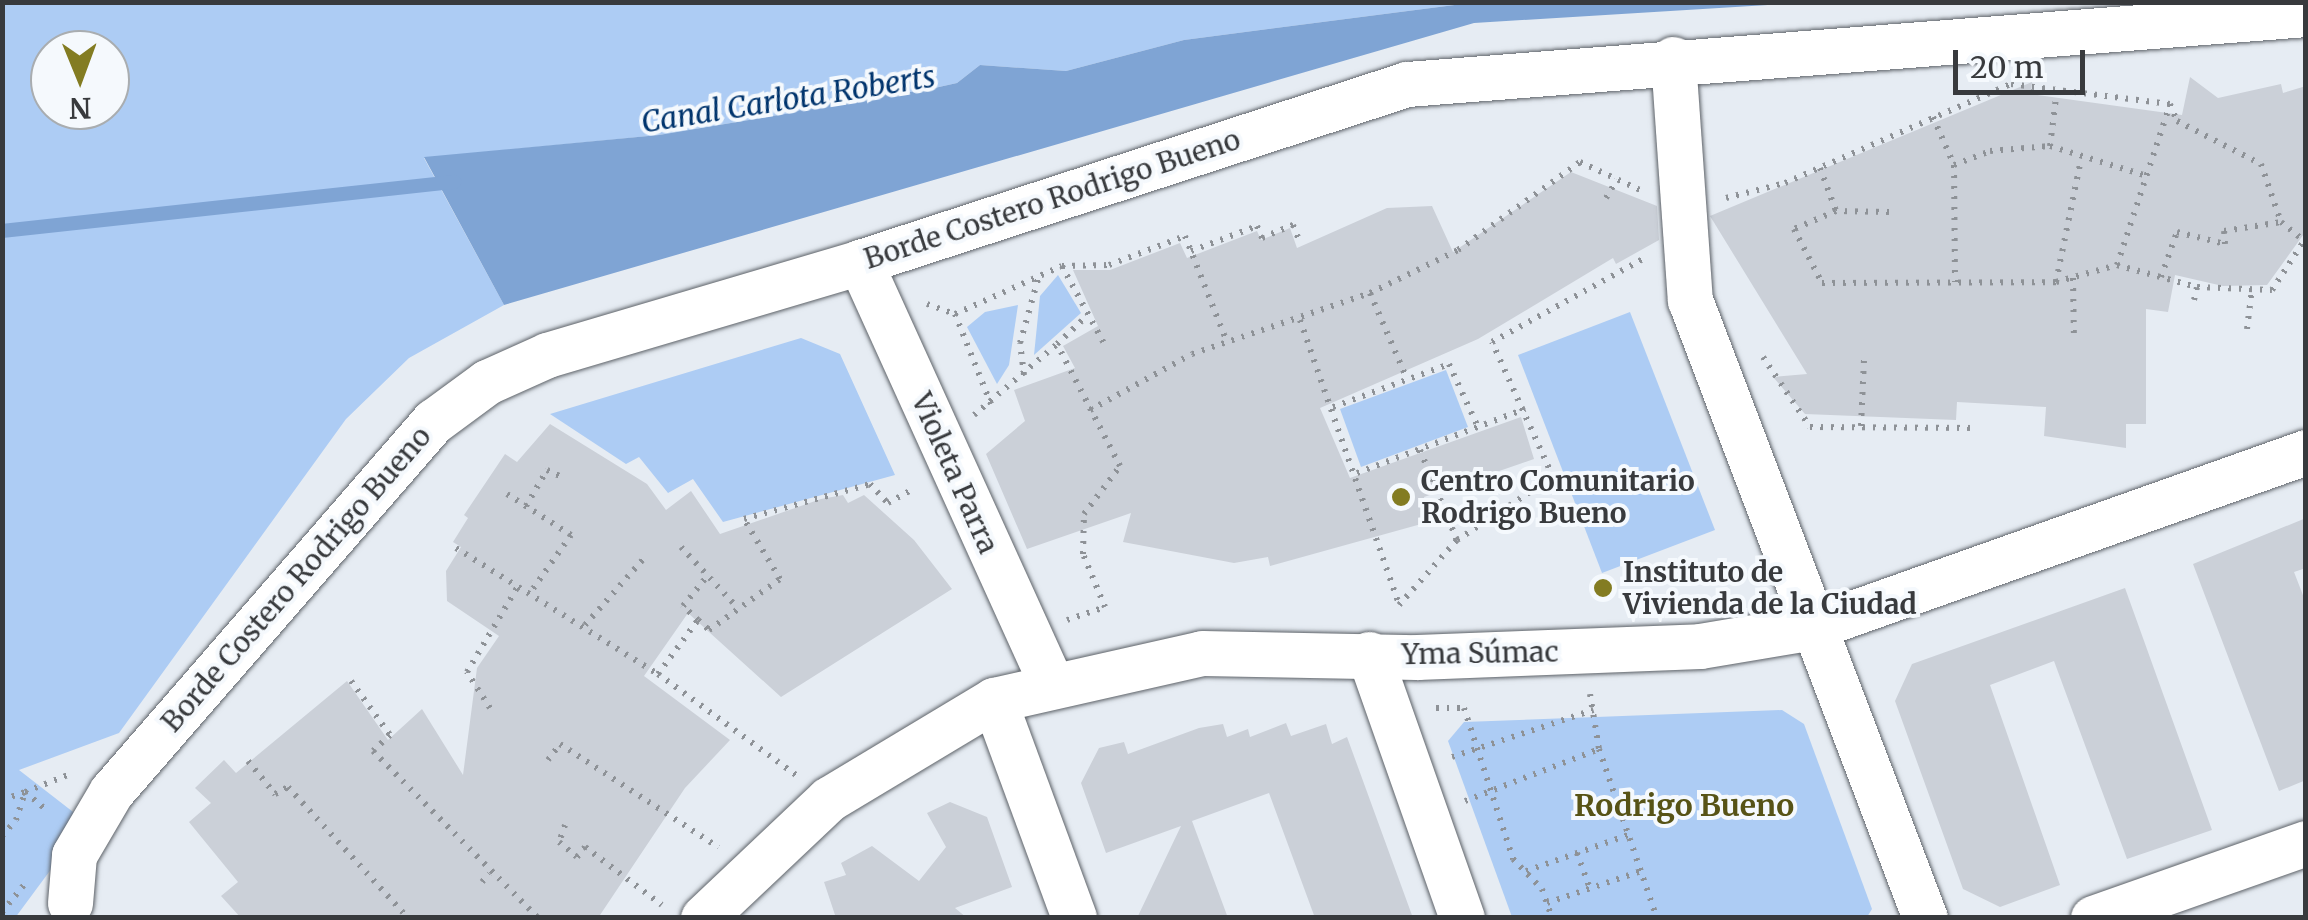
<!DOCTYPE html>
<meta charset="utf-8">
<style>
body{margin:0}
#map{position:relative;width:2308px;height:920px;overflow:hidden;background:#e6ecf3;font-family:Merriweather,serif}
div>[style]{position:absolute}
.green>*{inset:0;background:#adccf4}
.water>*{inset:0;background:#7fa4d4}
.stream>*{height:14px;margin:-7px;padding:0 7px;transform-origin:7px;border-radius:7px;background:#7fa4d4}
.building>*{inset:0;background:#cbd0d8}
.path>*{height:6px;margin-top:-3px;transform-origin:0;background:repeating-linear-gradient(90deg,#8e9297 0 2.5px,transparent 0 10.5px)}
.roads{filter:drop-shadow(0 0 2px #5d6268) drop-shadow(0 0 2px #5d6268)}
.minor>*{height:45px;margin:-22.5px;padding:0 22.5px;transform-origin:22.5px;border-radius:22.5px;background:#fff}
.dots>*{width:28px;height:28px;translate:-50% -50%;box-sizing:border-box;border:5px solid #f5f9fd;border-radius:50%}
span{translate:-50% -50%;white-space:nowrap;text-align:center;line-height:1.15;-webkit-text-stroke:8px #f5f9fd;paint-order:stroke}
.street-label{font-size:28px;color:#383a3d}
.poi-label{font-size:28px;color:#383a3d;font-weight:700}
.left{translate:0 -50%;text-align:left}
.water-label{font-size:30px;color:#00346d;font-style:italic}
.neighbourhood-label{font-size:30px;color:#575316;font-weight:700}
.frame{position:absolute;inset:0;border:5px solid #383a3d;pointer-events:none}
.north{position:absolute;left:30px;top:30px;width:100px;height:100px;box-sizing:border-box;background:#f5f9fd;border:2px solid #a9adb0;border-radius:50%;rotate:179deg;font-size:28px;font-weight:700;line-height:40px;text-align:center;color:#383a3d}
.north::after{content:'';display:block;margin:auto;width:35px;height:45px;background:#837c22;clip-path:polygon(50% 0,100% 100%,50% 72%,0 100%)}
.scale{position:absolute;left:1953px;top:50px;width:132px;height:45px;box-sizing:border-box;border:5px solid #383a3d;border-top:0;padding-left:12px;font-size:30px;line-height:35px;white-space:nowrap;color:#383a3d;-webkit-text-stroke:8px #f5f9fd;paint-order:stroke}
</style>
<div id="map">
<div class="green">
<i style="clip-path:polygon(evenodd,2px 3px,1470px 3px,1184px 40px,1066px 71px,980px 65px,957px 83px,921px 91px,834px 99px,791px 113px,659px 135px,424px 158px,504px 305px,409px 358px,346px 419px,119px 733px,19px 770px,86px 822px,15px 918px,2px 917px,2px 3px,50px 50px,110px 50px,110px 110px,50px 110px,50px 50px)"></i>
<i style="clip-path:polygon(1058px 275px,1081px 313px,1034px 355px,1040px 296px)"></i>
<i style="clip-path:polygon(1018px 305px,1009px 365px,997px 384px,967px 327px,985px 312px)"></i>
<i style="clip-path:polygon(1630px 312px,1715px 530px,1602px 573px,1518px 355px)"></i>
<i style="clip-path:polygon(801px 338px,840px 354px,895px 475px,723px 522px,693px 479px,668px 493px,639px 457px,626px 464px,550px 414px)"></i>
<i style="clip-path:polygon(1446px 370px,1468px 427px,1361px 467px,1340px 409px)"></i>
<i style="clip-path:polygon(1782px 710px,1804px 724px,1872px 909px,1867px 917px,1512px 917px,1448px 741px,1464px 722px)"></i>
</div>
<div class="water">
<i style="clip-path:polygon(1470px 3px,1801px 3px,1474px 23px,504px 305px,424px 157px,659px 135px,791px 113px,834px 99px,921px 91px,957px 83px,980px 65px,1066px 71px,1184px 40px)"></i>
</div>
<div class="stream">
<i style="left:2px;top:231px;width:455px;rotate:-6.2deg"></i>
</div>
<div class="building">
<i style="clip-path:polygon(2190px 77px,2218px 98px,2281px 84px,2283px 93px,2306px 86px,2306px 231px,2267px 285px,2223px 286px,2175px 275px,2168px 312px,2146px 309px,2146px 424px,2126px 424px,2126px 448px,2044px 436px,2046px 407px,1957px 402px,1956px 420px,1805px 414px,1773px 377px,1807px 374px,1710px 216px,2032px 82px,2031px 94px,2182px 115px)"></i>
<i style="clip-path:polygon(1571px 172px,1657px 206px,1659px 240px,1616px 264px,1613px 258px,1478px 339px,1320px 408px,1350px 478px,1521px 417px,1534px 459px,1424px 497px,1432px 521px,1270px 566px,1268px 557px,1234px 563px,1123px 542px,1131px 513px,1027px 549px,986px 454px,1025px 421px,1014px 390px,1075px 368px,1063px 346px,1098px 326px,1073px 270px,1110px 270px,1180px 243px,1187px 258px,1257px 231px,1261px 240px,1290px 228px,1297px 248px,1387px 208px,1432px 206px,1453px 252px)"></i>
<i style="clip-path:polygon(550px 424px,647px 484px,666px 510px,691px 491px,720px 534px,821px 499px,843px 495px,848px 503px,864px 495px,914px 540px,952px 589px,781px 697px,688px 613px,644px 676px,730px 740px,685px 788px,598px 918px,241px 918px,221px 896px,238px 882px,189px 822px,211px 803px,195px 788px,224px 760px,236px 773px,347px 681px,388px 740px,422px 709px,463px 775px,477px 668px,499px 636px,447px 601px,446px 571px,461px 547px,453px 542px,468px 518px,464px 515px,505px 454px,517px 462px)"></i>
<i style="clip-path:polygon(2306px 518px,2306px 568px,2294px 572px,2306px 603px,2306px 780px,2279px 791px,2193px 564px)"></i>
<i style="clip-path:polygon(2125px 588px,2212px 830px,2127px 859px,2054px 661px,1990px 685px,2060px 885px,2000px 907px,1963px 889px,1895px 701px,1912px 664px)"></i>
<i style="clip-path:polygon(1286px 723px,1291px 736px,1326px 724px,1332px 744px,1347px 737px,1413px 918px,1315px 918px,1269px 793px,1192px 821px,1228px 918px,1137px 918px,1181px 826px,1106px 853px,1081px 783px,1099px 748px,1124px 742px,1128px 754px,1199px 728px,1223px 724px,1227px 737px,1248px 729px,1250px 737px)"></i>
<i style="clip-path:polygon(950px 802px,987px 817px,1012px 887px,955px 908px,967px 918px,836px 918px,824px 882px,846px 875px,841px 863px,872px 846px,919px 881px,946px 847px,927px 813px)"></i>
</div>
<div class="path">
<i style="left:1933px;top:117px;width:52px;rotate:66.4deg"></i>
<i style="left:1954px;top:165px;width:117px;rotate:89.5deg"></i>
<i style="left:2050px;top:146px;width:56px;rotate:-82.9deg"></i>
<i style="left:1954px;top:165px;width:39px;rotate:-21deg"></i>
<i style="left:1990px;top:151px;width:60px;rotate:-4.8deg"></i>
<i style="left:2050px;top:146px;width:102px;rotate:17.2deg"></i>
<i style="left:1820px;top:168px;width:46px;rotate:69.6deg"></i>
<i style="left:1606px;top:198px;width:21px;rotate:-59deg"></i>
<i style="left:1726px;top:198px;width:61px;rotate:-14.3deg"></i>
<i style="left:1785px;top:183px;width:247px;rotate:-23.7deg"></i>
<i style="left:2011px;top:84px;width:160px;rotate:7.2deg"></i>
<i style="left:2170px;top:104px;width:18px;rotate:68deg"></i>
<i style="left:2177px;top:121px;width:94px;rotate:27.1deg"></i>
<i style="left:2261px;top:164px;width:61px;rotate:71deg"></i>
<i style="left:2281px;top:222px;width:32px;rotate:39deg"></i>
<i style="left:1889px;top:212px;width:53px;rotate:-178.9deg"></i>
<i style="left:1836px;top:211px;width:46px;rotate:156.8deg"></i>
<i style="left:1794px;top:229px;width:61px;rotate:62.6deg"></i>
<i style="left:1822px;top:283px;width:234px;rotate:-0.2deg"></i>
<i style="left:2056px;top:282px;width:63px;rotate:-15.6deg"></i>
<i style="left:2117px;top:265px;width:83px;rotate:15.4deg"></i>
<i style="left:2197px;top:287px;width:75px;rotate:2.3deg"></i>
<i style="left:2272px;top:290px;width:59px;rotate:-56.9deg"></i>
<i style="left:1191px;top:251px;width:71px;rotate:-20.7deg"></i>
<i style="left:1257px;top:226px;width:13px;rotate:67deg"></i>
<i style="left:1262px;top:238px;width:34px;rotate:-23deg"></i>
<i style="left:1293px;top:225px;width:16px;rotate:68deg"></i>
<i style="left:2117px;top:265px;width:169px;rotate:-71.7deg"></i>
<i style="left:1062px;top:266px;width:94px;rotate:61.5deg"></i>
<i style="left:2161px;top:277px;width:48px;rotate:-70.4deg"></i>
<i style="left:2177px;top:232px;width:49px;rotate:14deg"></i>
<i style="left:2225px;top:244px;width:13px;rotate:-94deg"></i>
<i style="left:2224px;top:231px;width:58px;rotate:-9deg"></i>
<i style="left:2073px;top:278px;width:62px;rotate:89.1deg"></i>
<i style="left:2056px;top:282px;width:126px;rotate:-78.5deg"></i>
<i style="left:1370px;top:293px;width:94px;rotate:66.7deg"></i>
<i style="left:2194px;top:300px;width:13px;rotate:-77deg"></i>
<i style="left:927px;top:304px;width:30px;rotate:20deg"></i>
<i style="left:955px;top:314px;width:117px;rotate:-24.2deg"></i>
<i style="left:1062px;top:266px;width:47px;rotate:-1.2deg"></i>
<i style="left:1109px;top:265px;width:81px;rotate:-20.9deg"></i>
<i style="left:1185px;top:236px;width:114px;rotate:68.4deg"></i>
<i style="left:955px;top:314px;width:97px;rotate:68.2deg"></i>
<i style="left:1300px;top:320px;width:301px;rotate:70.8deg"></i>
<i style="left:2247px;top:329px;width:38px;rotate:-83deg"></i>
<i style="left:1763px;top:357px;width:84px;rotate:56.1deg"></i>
<i style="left:1810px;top:427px;width:168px;rotate:0.3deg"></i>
<i style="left:1024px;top:375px;width:32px;rotate:-97deg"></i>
<i style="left:1020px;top:343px;width:70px;rotate:-74.2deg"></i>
<i style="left:1333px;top:407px;width:124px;rotate:-20.3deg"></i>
<i style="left:1449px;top:364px;width:69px;rotate:65.3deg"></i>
<i style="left:1090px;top:410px;width:116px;rotate:-28.8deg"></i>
<i style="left:1192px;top:354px;width:188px;rotate:-18.9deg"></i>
<i style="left:1370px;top:293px;width:98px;rotate:-26deg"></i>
<i style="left:1458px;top:250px;width:150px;rotate:-35.8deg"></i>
<i style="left:1580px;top:162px;width:66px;rotate:25deg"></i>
<i style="left:974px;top:415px;width:109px;rotate:-40.5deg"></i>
<i style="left:1861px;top:426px;width:67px;rotate:-87.4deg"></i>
<i style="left:1420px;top:450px;width:97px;rotate:67.7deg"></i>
<i style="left:1357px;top:473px;width:180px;rotate:-20.9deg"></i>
<i style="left:507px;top:494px;width:76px;rotate:32.6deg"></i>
<i style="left:571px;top:535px;width:71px;rotate:125.3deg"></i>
<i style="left:526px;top:506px;width:42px;rotate:-59.7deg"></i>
<i style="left:547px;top:470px;width:14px;rotate:25deg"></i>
<i style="left:681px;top:547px;width:82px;rotate:47deg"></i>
<i style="left:456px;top:548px;width:238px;rotate:32deg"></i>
<i style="left:658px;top:674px;width:171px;rotate:36.2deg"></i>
<i style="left:1399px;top:605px;width:87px;rotate:-48.3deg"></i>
<i style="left:1457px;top:540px;width:115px;rotate:-33.3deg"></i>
<i style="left:1553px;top:477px;width:148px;rotate:-114.3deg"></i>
<i style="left:1492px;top:342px;width:175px;rotate:-28.8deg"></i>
<i style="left:698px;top:620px;width:15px;rotate:42deg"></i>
<i style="left:709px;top:630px;width:87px;rotate:-35.7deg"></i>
<i style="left:780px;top:579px;width:70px;rotate:-121deg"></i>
<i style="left:744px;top:519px;width:131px;rotate:-15.5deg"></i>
<i style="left:870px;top:484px;width:26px;rotate:47deg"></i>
<i style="left:888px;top:503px;width:29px;rotate:-29deg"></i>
<i style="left:1067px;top:620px;width:40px;rotate:-18.9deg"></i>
<i style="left:1105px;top:607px;width:57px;rotate:-112.5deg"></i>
<i style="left:1083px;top:554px;width:40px;rotate:-88.6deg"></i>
<i style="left:1084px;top:514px;width:60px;rotate:-53.1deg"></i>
<i style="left:1120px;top:466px;width:137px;rotate:-117.3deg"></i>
<i style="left:1057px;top:344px;width:42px;rotate:-43.1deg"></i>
<i style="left:585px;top:625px;width:92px;rotate:-48.5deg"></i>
<i style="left:658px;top:674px;width:67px;rotate:-53.5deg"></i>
<i style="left:698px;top:620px;width:21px;rotate:-137deg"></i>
<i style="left:683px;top:606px;width:41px;rotate:-50.9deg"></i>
<i style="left:351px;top:681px;width:67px;rotate:54.2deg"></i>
<i style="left:390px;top:735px;width:23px;rotate:137deg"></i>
<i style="left:373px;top:751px;width:235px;rotate:45.3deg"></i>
<i style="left:1590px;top:694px;width:56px;rotate:80.7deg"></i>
<i style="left:1599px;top:749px;width:179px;rotate:71.1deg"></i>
<i style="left:490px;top:708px;width:43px;rotate:-122.6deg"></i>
<i style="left:467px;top:672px;width:100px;rotate:-59.3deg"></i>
<i style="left:1436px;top:708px;width:28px"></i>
<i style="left:1464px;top:708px;width:159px;rotate:72deg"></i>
<i style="left:1513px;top:859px;width:42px;rotate:46deg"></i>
<i style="left:1542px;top:889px;width:31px;rotate:71deg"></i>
<i style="left:1452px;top:757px;width:149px;rotate:-18.4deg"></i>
<i style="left:548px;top:760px;width:20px;rotate:-53deg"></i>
<i style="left:560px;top:744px;width:189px;rotate:33.1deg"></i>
<i style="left:248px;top:761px;width:43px;rotate:50.7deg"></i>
<i style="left:275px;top:794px;width:15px;rotate:-28deg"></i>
<i style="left:288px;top:787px;width:178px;rotate:47.5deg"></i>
<i style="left:2px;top:800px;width:24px;rotate:-19deg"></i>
<i style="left:25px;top:792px;width:30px;rotate:40deg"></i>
<i style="left:1465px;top:801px;width:144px;rotate:-21.2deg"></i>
<i style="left:565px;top:825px;width:18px;rotate:109deg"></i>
<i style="left:559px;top:842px;width:23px;rotate:40deg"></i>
<i style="left:577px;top:857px;width:13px;rotate:-51deg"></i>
<i style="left:585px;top:847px;width:96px;rotate:37deg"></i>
<i style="left:2px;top:836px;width:21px;rotate:-49deg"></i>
<i style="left:16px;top:820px;width:29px;rotate:-72deg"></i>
<i style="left:25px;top:792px;width:48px;rotate:-21.8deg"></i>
<i style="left:1577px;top:853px;width:38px;rotate:70deg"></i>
<i style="left:1526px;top:871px;width:108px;rotate:-19.4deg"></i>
<i style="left:482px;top:882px;width:11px;rotate:-49deg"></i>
<i style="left:1547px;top:903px;width:99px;rotate:-18.8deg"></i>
<i style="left:2px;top:912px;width:41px;rotate:-50.9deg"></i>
</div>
<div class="roads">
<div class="minor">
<i style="left:1673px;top:59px;width:242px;rotate:86deg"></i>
<i style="left:1690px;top:300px;width:661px;rotate:69.18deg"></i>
<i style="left:860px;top:262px;width:463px;rotate:65.6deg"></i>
<i style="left:1369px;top:654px;width:280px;rotate:70.6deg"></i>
<i style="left:994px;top:700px;width:232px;rotate:69.8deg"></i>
<i style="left:70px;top:903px;width:48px;rotate:-85.2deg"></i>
<i style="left:74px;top:855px;width:73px;rotate:-59.6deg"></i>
<i style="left:111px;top:792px;width:492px;rotate:-49deg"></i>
<i style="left:434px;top:421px;width:66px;rotate:-36.3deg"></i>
<i style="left:487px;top:382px;width:66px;rotate:-24.2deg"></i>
<i style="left:547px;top:355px;width:327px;rotate:-16.5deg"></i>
<i style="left:860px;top:262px;width:575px;rotate:-18.03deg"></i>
<i style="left:1407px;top:84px;width:902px;rotate:-4.45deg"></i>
<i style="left:703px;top:918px;width:173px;rotate:-43.4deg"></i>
<i style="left:829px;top:799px;width:192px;rotate:-31deg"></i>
<i style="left:994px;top:700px;width:213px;rotate:-12.7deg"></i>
<i style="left:1202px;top:653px;width:215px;rotate:1.1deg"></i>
<i style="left:1417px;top:657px;width:283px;rotate:-2.2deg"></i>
<i style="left:1700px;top:646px;width:115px;rotate:-9.5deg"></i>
<i style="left:1813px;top:627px;width:523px;rotate:-19.54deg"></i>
<i style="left:2093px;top:918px;width:226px;rotate:-19.4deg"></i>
</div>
</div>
<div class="dots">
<i style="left:1401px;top:497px;background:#837c22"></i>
<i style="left:1603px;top:588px;background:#837c22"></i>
</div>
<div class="street-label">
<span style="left:1052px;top:199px;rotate:-18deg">Borde Costero Rodrigo Bueno</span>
<span style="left:955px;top:473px;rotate:66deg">Violeta Parra</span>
<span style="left:296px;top:579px;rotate:-49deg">Borde Costero Rodrigo Bueno</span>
<span style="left:1480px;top:653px;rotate:-1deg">Yma Súmac</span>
</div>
<div class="poi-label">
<span class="left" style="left:1421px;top:497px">Centro Comunitario<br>Rodrigo Bueno</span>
<span class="left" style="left:1623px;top:588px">Instituto de<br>Vivienda de la Ciudad</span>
</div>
<div class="water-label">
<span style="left:788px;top:99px;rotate:-9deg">Canal Carlota Roberts</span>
</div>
<div class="neighbourhood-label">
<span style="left:1684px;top:805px">Rodrigo Bueno</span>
</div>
<div class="frame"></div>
<div class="north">N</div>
<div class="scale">20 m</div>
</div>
